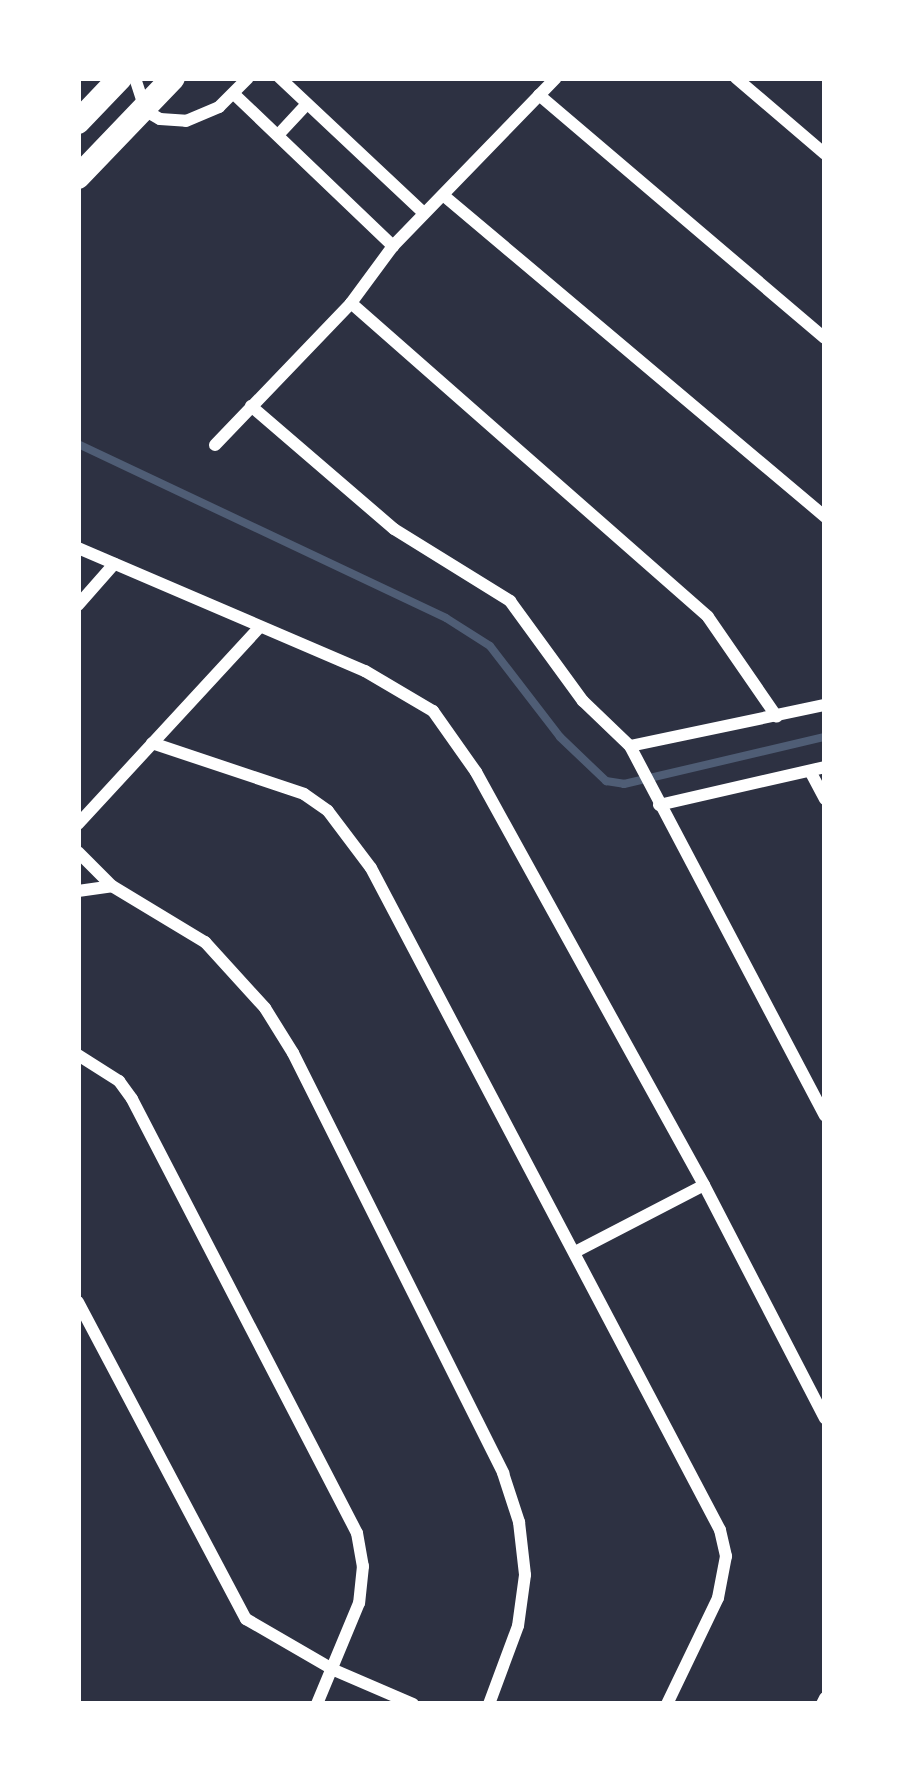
<!DOCTYPE html>
<style>
body{margin:0}
#map{position:relative;width:903px;height:1782px;overflow:hidden;background:#2d3142;font-family:"DejaVu Sans",sans-serif}
div>[style]{position:absolute}
.stream>*{height:8px;margin:-4px;padding:0 4px;transform-origin:4px;border-radius:4px;background:#4f5d75}
.minor>*{height:12px;margin:-6px;padding:0 6px;transform-origin:6px;border-radius:6px;background:#fff}
.primary>*{height:24px;margin:-12px;padding:0 12px;transform-origin:12px;border-radius:12px;background:#fff}
span{translate:-50% -50%;white-space:nowrap;text-align:center;line-height:1.15;-webkit-text-stroke:10px #fff;paint-order:stroke}
.frame{position:absolute;inset:0;border:81px solid #fff;pointer-events:none}
</style>
<div id="map">
<div class="stream">
<i style="left:78px;top:444px;width:407px;rotate:25.3deg"></i>
<i style="left:446px;top:618px;width:52px;rotate:32.5deg"></i>
<i style="left:490px;top:646px;width:115px;rotate:52.4deg"></i>
<i style="left:560px;top:737px;width:64px;rotate:43.7deg"></i>
<i style="left:606px;top:781px;width:18px;rotate:9deg"></i>
<i style="left:624px;top:784px;width:206px;rotate:-13.2deg"></i>
</div>
<div class="minor">
<i style="left:135px;top:78px;width:35px;rotate:72deg"></i>
<i style="left:146px;top:111px;width:16px;rotate:30deg"></i>
<i style="left:160px;top:119px;width:26px;rotate:4deg"></i>
<i style="left:186px;top:121px;width:36px;rotate:-23deg"></i>
<i style="left:219px;top:107px;width:41px;rotate:-45deg"></i>
<i style="left:280px;top:78px;width:197px;rotate:43.2deg"></i>
<i style="left:736px;top:78px;width:117px;rotate:40.5deg"></i>
<i style="left:235px;top:95px;width:219px;rotate:43.7deg"></i>
<i style="left:539px;top:95px;width:375px;rotate:40.4deg"></i>
<i style="left:279px;top:134px;width:38px;rotate:-47deg"></i>
<i style="left:443px;top:195px;width:500px;rotate:40.1deg"></i>
<i style="left:351px;top:303px;width:475px;rotate:41.3deg"></i>
<i style="left:708px;top:617px;width:121px;rotate:55.4deg"></i>
<i style="left:251px;top:406px;width:189px;rotate:40.7deg"></i>
<i style="left:394px;top:529px;width:137px;rotate:31.8deg"></i>
<i style="left:510px;top:601px;width:124px;rotate:53.9deg"></i>
<i style="left:583px;top:701px;width:65px;rotate:43.8deg"></i>
<i style="left:630px;top:746px;width:418px;rotate:62.2deg"></i>
<i style="left:215px;top:445px;width:197px;rotate:-46.2deg"></i>
<i style="left:351px;top:303px;width:71px;rotate:-53.6deg"></i>
<i style="left:393px;top:246px;width:234px;rotate:-45.9deg"></i>
<i style="left:78px;top:548px;width:312px;rotate:23.2deg"></i>
<i style="left:365px;top:671px;width:79px;rotate:30.5deg"></i>
<i style="left:433px;top:711px;width:75px;rotate:54.8deg"></i>
<i style="left:476px;top:772px;width:472px;rotate:61.1deg"></i>
<i style="left:704px;top:1185px;width:263px;rotate:62.6deg"></i>
<i style="left:78px;top:605px;width:55px;rotate:-48.7deg"></i>
<i style="left:152px;top:743px;width:160px;rotate:18.5deg"></i>
<i style="left:304px;top:794px;width:29px;rotate:35deg"></i>
<i style="left:328px;top:811px;width:71px;rotate:53deg"></i>
<i style="left:371px;top:868px;width:748px;rotate:62.2deg"></i>
<i style="left:720px;top:1530px;width:27px;rotate:77deg"></i>
<i style="left:726px;top:1556px;width:43px;rotate:100.8deg"></i>
<i style="left:718px;top:1598px;width:118px;rotate:115.7deg"></i>
<i style="left:630px;top:746px;width:199px;rotate:-11.9deg"></i>
<i style="left:810px;top:771px;width:32px;rotate:62deg"></i>
<i style="left:659px;top:805px;width:170px;rotate:-12.9deg"></i>
<i style="left:78px;top:824px;width:268px;rotate:-47.3deg"></i>
<i style="left:78px;top:852px;width:48px;rotate:45deg"></i>
<i style="left:112px;top:886px;width:109px;rotate:31.1deg"></i>
<i style="left:205px;top:942px;width:89px;rotate:47.7deg"></i>
<i style="left:265px;top:1008px;width:53px;rotate:58.1deg"></i>
<i style="left:293px;top:1053px;width:470px;rotate:63.4deg"></i>
<i style="left:503px;top:1473px;width:52px;rotate:71.9deg"></i>
<i style="left:519px;top:1522px;width:53px;rotate:83.5deg"></i>
<i style="left:525px;top:1575px;width:51px;rotate:97.8deg"></i>
<i style="left:518px;top:1626px;width:83px;rotate:110.4deg"></i>
<i style="left:78px;top:891px;width:34px;rotate:-8deg"></i>
<i style="left:78px;top:1055px;width:49px;rotate:32.4deg"></i>
<i style="left:119px;top:1081px;width:22px;rotate:54deg"></i>
<i style="left:132px;top:1099px;width:489px;rotate:62.6deg"></i>
<i style="left:357px;top:1533px;width:34px;rotate:80deg"></i>
<i style="left:363px;top:1566px;width:37px;rotate:96deg"></i>
<i style="left:359px;top:1603px;width:109px;rotate:112.6deg"></i>
<i style="left:575px;top:1252px;width:145px;rotate:-27.4deg"></i>
<i style="left:78px;top:1302px;width:359px;rotate:62.1deg"></i>
<i style="left:246px;top:1619px;width:102px;rotate:30.1deg"></i>
<i style="left:334px;top:1670px;width:86px;rotate:23.3deg"></i>
<i style="left:822px;top:1704px;width:7px;rotate:-63deg"></i>
</div>
<div class="primary">
<i style="left:78px;top:122px;width:61px;rotate:-46.3deg"></i>
<i style="left:78px;top:177px;width:137px;rotate:-46.2deg"></i>
</div>
<div class="frame"></div>
</div>
